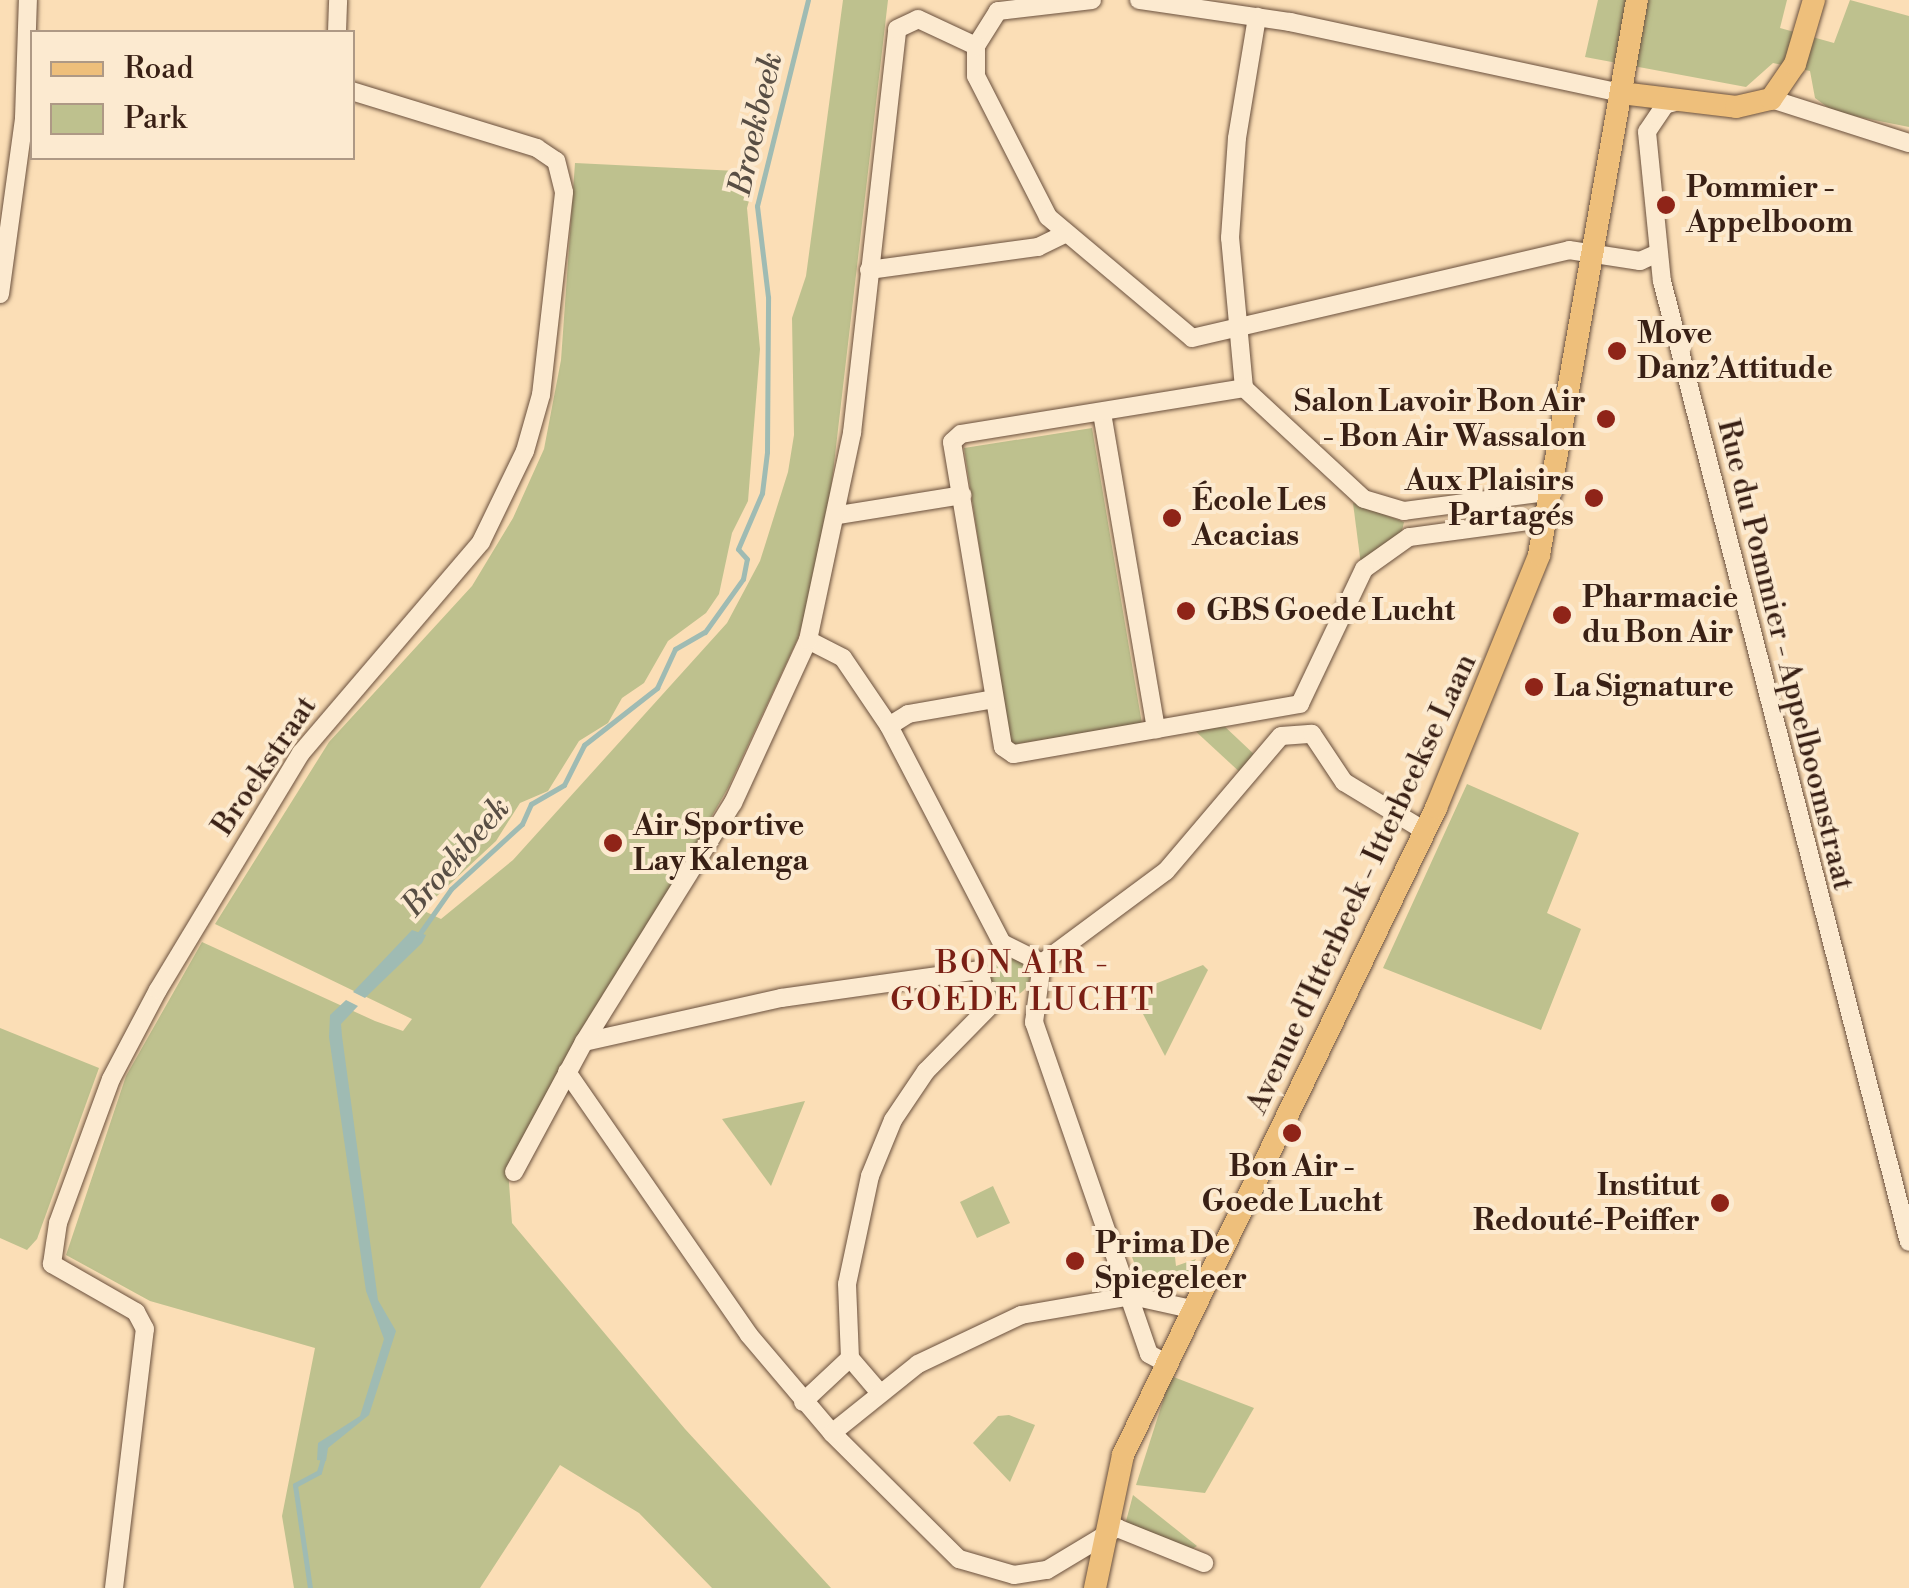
<!DOCTYPE html>
<meta charset="utf-8">
<style>
body{margin:0}
#map{position:relative;width:1909px;height:1588px;overflow:hidden;background:#fbdeb6;font-family:"Libre Bodoni",serif}
div>[style]{position:absolute}
.green>*{inset:0;background:#bec18e}
.round{border-radius:50%}
.water>*{inset:0;background:#9fbbb3}
.stream>*{height:5px;margin:-2.5px;padding:0 2.5px;transform-origin:2.5px;border-radius:2.5px;background:#9fbbb3}
.roads{filter:drop-shadow(0 0 2px #6a503d) drop-shadow(0 0 2px #6a503d)}
.minor>*{height:18px;margin:-9px;padding:0 9px;transform-origin:9px;border-radius:9px;background:#fcead0}
.major>*{height:22px;margin:-11px;padding:0 11px;transform-origin:11px;border-radius:11px;background:#eebf7b}
.dots>*{width:28px;height:28px;translate:-50% -50%;box-sizing:border-box;border:5px solid #fcead0;border-radius:50%}
span{translate:-50% -50%;white-space:nowrap;text-align:center;line-height:1.15;-webkit-text-stroke:8px #fcead0;paint-order:stroke}
.poi-label{font-size:30px;color:#392015;font-weight:700}
.left{translate:0 -50%;text-align:left}
.right{translate:-100% -50%;text-align:right}
.street-label{font-size:30px;color:#392015}
.water-label{font-size:32px;color:#584e44;font-style:italic}
.neighbourhood-label{font-size:32px;color:#7a1f14;letter-spacing:2.5px}
.legend{position:absolute;left:30px;top:30px;width:325px;height:130px;box-sizing:border-box;background:#fcead0;border:2px solid #ae9985;margin:0;padding:12px 18px;list-style:none;font-size:30px;color:#392015}
.legend li{display:flex;align-items:center;gap:20px;height:50px}
.legend b{width:50px;border:2px solid #ae9985}
</style>
<div id="map">
<div class="green">
<i style="clip-path:polygon(843px 0,888px 0,824px 550px,798px 638px,728px 788px,508px 1170px,512px 1223px,685px 1429px,831px 1588px,712px 1588px,639px 1513px,560px 1465px,480px 1588px,294px 1588px,282px 1516px,315px 1348px,150px 1301px,66px 1255px,126px 1076px,202px 942px,375px 1021px,403px 1031px,412px 1019px,215px 924px,329px 742px,472px 586px,513px 518px,544px 449px,561px 360px,575px 163px,757px 172px,747px 208px,760px 349px,748px 501px,732px 533px,719px 594px,706px 613px,668px 641px,644px 683px,622px 698px,608px 723px,579px 741px,548px 791px,520px 803px,496px 841px,422px 910px,441px 919px,513px 860px,727px 623px,760px 561px,788px 472px,794px 435px,792px 318px,806px 276px)"></i>
<i style="clip-path:polygon(1598px 0,1787px 0,1780px 28px,1834px 43px,1850px 0,1909px 16px,1909px 127px,1834px 112px,1815px 98px,1810px 71px,1773px 63px,1746px 87px,1585px 57px)"></i>
<i style="clip-path:polygon(1092px 428px,1142px 724px,1010px 745px,964px 448px)"></i>
<i style="clip-path:polygon(1353px 503px,1404px 522px,1401px 535px,1361px 565px)"></i>
<i style="clip-path:polygon(1221px 723px,1257px 757px,1244px 776px,1192px 728px)"></i>
<i style="clip-path:polygon(1467px 784px,1579px 833px,1547px 913px,1581px 929px,1541px 1030px,1383px 968px)"></i>
<i class="round" style="left:986px;top:953px;width:44px;height:44px"></i>
<i style="clip-path:polygon(1203px 965px,1208px 970px,1165px 1056px,1132px 993px)"></i>
<i style="clip-path:polygon(0 1028px,99px 1068px,37px 1239px,27px 1250px,0 1238px)"></i>
<i style="clip-path:polygon(805px 1101px,771px 1186px,722px 1119px)"></i>
<i style="clip-path:polygon(993px 1186px,1010px 1223px,977px 1238px,960px 1202px)"></i>
<i style="clip-path:polygon(1131px 1254px,1175px 1257px,1176px 1266px,1196px 1259px,1177px 1289px,1173px 1280px,1157px 1278px,1155px 1288px,1141px 1282px)"></i>
<i style="clip-path:polygon(1171px 1376px,1254px 1408px,1205px 1493px,1136px 1485px)"></i>
<i style="clip-path:polygon(1009px 1415px,1035px 1425px,1010px 1482px,973px 1443px,998px 1416px)"></i>
<i style="clip-path:polygon(1133px 1495px,1197px 1546px,1189px 1551px,1125px 1525px)"></i>
</div>
<div class="water">
<i style="clip-path:polygon(412px 930px,426px 935px,422px 943px,365px 998px,353px 992px)"></i>
<i style="clip-path:polygon(346px 1000px,358px 1006px,341px 1024px,342px 1036px,378px 1300px,396px 1331px,369px 1415px,328px 1448px,326px 1461px,317px 1460px,318px 1443px,360px 1416px,384px 1339px,366px 1291px,329px 1037px,330px 1015px)"></i>
</div>
<div class="stream">
<i style="left:418px;top:936px;width:57px;rotate:-54.9deg"></i>
<i style="left:451px;top:889px;width:96px;rotate:-42.5deg"></i>
<i style="left:522px;top:824px;width:22px;rotate:-66deg"></i>
<i style="left:531px;top:804px;width:38px;rotate:-30deg"></i>
<i style="left:564px;top:785px;width:45px;rotate:-63.4deg"></i>
<i style="left:584px;top:745px;width:93px;rotate:-38deg"></i>
<i style="left:657px;top:688px;width:43px;rotate:-65.2deg"></i>
<i style="left:675px;top:649px;width:34px;rotate:-30deg"></i>
<i style="left:705px;top:632px;width:65px;rotate:-54.4deg"></i>
<i style="left:743px;top:579px;width:20px;rotate:-79deg"></i>
<i style="left:747px;top:559px;width:13px;rotate:-132deg"></i>
<i style="left:738px;top:549px;width:61px;rotate:-66.8deg"></i>
<i style="left:762px;top:493px;width:41px;rotate:-83deg"></i>
<i style="left:767px;top:452px;width:155px;rotate:-89.6deg"></i>
<i style="left:768px;top:297px;width:92px;rotate:-96.9deg"></i>
<i style="left:757px;top:206px;width:212px;rotate:-76.1deg"></i>
<i style="left:310px;top:1588px;width:104px;rotate:-98.3deg"></i>
<i style="left:295px;top:1485px;width:27px;rotate:-28deg"></i>
<i style="left:319px;top:1472px;width:15px;rotate:-74deg"></i>
</div>
<div class="roads">
<div class="minor">
<i style="left:1092px;top:0;width:95px;rotate:173.3deg"></i>
<i style="left:998px;top:11px;width:41px;rotate:122.2deg"></i>
<i style="left:976px;top:46px;width:30px;rotate:90deg"></i>
<i style="left:976px;top:76px;width:158px;rotate:62.9deg"></i>
<i style="left:1048px;top:217px;width:188px;rotate:40deg"></i>
<i style="left:1192px;top:338px;width:387px;rotate:-13.1deg"></i>
<i style="left:1569px;top:250px;width:72px;rotate:8.8deg"></i>
<i style="left:1640px;top:261px;width:20px;rotate:-24deg"></i>
<i style="left:1139px;top:0;width:153px;rotate:8.3deg"></i>
<i style="left:1290px;top:22px;width:339px;rotate:12.1deg"></i>
<i style="left:337px;top:32px;width:32px;rotate:-88deg"></i>
<i style="left:1771px;top:99px;width:145px;rotate:17.7deg"></i>
<i style="left:1682px;top:100px;width:18px;rotate:164deg"></i>
<i style="left:1665px;top:105px;width:32px;rotate:124deg"></i>
<i style="left:1647px;top:132px;width:150px;rotate:84.3deg"></i>
<i style="left:1662px;top:281px;width:992px;rotate:75.59deg"></i>
<i style="left:869px;top:270px;width:171px;rotate:-7.8deg"></i>
<i style="left:1038px;top:247px;width:28px;rotate:-26deg"></i>
<i style="left:0;top:294px;width:178px;rotate:-82.2deg"></i>
<i style="left:24px;top:118px;width:118px;rotate:-88.1deg"></i>
<i style="left:1244px;top:388px;width:151px;rotate:-95.3deg"></i>
<i style="left:1230px;top:238px;width:100px;rotate:-86deg"></i>
<i style="left:1237px;top:138px;width:123px;rotate:-80.6deg"></i>
<i style="left:1102px;top:413px;width:321px;rotate:80.3deg"></i>
<i style="left:839px;top:515px;width:125px;rotate:-9.2deg"></i>
<i style="left:1547px;top:525px;width:19px;rotate:-168deg"></i>
<i style="left:1528px;top:521px;width:120px;rotate:172.3deg"></i>
<i style="left:1409px;top:537px;width:55px;rotate:144.6deg"></i>
<i style="left:1364px;top:569px;width:149px;rotate:115.4deg"></i>
<i style="left:1300px;top:704px;width:291px;rotate:170.1deg"></i>
<i style="left:1013px;top:754px;width:12px;rotate:-145deg"></i>
<i style="left:1003px;top:747px;width:309px;rotate:-99.5deg"></i>
<i style="left:952px;top:442px;width:12px;rotate:-42deg"></i>
<i style="left:961px;top:434px;width:287px;rotate:-9.2deg"></i>
<i style="left:1244px;top:388px;width:163px;rotate:42.8deg"></i>
<i style="left:1364px;top:499px;width:42px;rotate:16.7deg"></i>
<i style="left:1404px;top:511px;width:151px;rotate:-7.6deg"></i>
<i style="left:808px;top:640px;width:39px;rotate:27deg"></i>
<i style="left:843px;top:658px;width:82px;rotate:55.9deg"></i>
<i style="left:889px;top:726px;width:245px;rotate:62.5deg"></i>
<i style="left:1002px;top:943px;width:45px;rotate:26.6deg"></i>
<i style="left:1042px;top:963px;width:154px;rotate:-36.6deg"></i>
<i style="left:1166px;top:871px;width:177px;rotate:-49.6deg"></i>
<i style="left:1281px;top:736px;width:31px;rotate:-4deg"></i>
<i style="left:1312px;top:734px;width:58px;rotate:56.3deg"></i>
<i style="left:1344px;top:782px;width:95px;rotate:31.2deg"></i>
<i style="left:889px;top:726px;width:22px;rotate:-32deg"></i>
<i style="left:908px;top:714px;width:87px;rotate:-9.9deg"></i>
<i style="left:1042px;top:963px;width:60px;rotate:97.7deg"></i>
<i style="left:1034px;top:1022px;width:351px;rotate:70.9deg"></i>
<i style="left:1149px;top:1354px;width:17px;rotate:28deg"></i>
<i style="left:584px;top:1042px;width:202px;rotate:-12.6deg"></i>
<i style="left:781px;top:998px;width:200px;rotate:-8deg"></i>
<i style="left:979px;top:970px;width:38px;rotate:75deg"></i>
<i style="left:989px;top:1007px;width:90px;rotate:134.5deg"></i>
<i style="left:926px;top:1071px;width:59px;rotate:124deg"></i>
<i style="left:893px;top:1120px;width:61px;rotate:112.3deg"></i>
<i style="left:870px;top:1176px;width:110px;rotate:102deg"></i>
<i style="left:847px;top:1284px;width:74px;rotate:87.7deg"></i>
<i style="left:567px;top:1072px;width:320px;rotate:55.3deg"></i>
<i style="left:749px;top:1335px;width:128px;rotate:49.7deg"></i>
<i style="left:832px;top:1433px;width:179px;rotate:44.8deg"></i>
<i style="left:959px;top:1559px;width:57px;rotate:16.2deg"></i>
<i style="left:1014px;top:1575px;width:33px;rotate:-9deg"></i>
<i style="left:1047px;top:1570px;width:82px;rotate:-31deg"></i>
<i style="left:1117px;top:1528px;width:94px;rotate:21.9deg"></i>
<i style="left:514px;top:1172px;width:148px;rotate:-61.7deg"></i>
<i style="left:584px;top:1042px;width:282px;rotate:-58.1deg"></i>
<i style="left:733px;top:803px;width:179px;rotate:-65.3deg"></i>
<i style="left:808px;top:640px;width:212px;rotate:-78deg"></i>
<i style="left:852px;top:433px;width:406px;rotate:-83.6deg"></i>
<i style="left:897px;top:29px;width:23px;rotate:-25deg"></i>
<i style="left:918px;top:19px;width:64px;rotate:25deg"></i>
<i style="left:850px;top:1358px;width:45px;rotate:49.5deg"></i>
<i style="left:803px;top:1402px;width:64px;rotate:-43.1deg"></i>
<i style="left:832px;top:1433px;width:110px;rotate:-38.7deg"></i>
<i style="left:918px;top:1364px;width:114px;rotate:-25.4deg"></i>
<i style="left:1021px;top:1315px;width:113px;rotate:-9.7deg"></i>
<i style="left:1132px;top:1296px;width:60px;rotate:12.4deg"></i>
<i style="left:114px;top:1588px;width:261px;rotate:-83.2deg"></i>
<i style="left:145px;top:1329px;width:19px;rotate:-118deg"></i>
<i style="left:136px;top:1312px;width:97px;rotate:-150.3deg"></i>
<i style="left:52px;top:1264px;width:41px;rotate:-81.7deg"></i>
<i style="left:58px;top:1223px;width:153px;rotate:-69.8deg"></i>
<i style="left:111px;top:1079px;width:101px;rotate:-62.2deg"></i>
<i style="left:158px;top:990px;width:277px;rotate:-58.9deg"></i>
<i style="left:301px;top:753px;width:277px;rotate:-49.5deg"></i>
<i style="left:481px;top:542px;width:101px;rotate:-64.2deg"></i>
<i style="left:525px;top:451px;width:58px;rotate:-74.1deg"></i>
<i style="left:541px;top:395px;width:204px;rotate:-83.5deg"></i>
<i style="left:564px;top:192px;width:32px;rotate:-104deg"></i>
<i style="left:556px;top:161px;width:23px;rotate:-146deg"></i>
<i style="left:537px;top:148px;width:194px;rotate:-162.9deg"></i>
</div>
<div class="major">
<i style="left:1621px;top:93px;width:116px;rotate:6.9deg"></i>
<i style="left:1736px;top:107px;width:36px;rotate:-13deg"></i>
<i style="left:1771px;top:99px;width:42px;rotate:-55.6deg"></i>
<i style="left:1795px;top:64px;width:67px;rotate:-73.5deg"></i>
<i style="left:1095px;top:1588px;width:136px;rotate:-78.1deg"></i>
<i style="left:1123px;top:1455px;width:719px;rotate:-64.18deg"></i>
<i style="left:1436px;top:808px;width:273px;rotate:-67.8deg"></i>
<i style="left:1539px;top:555px;width:564px;rotate:-79.99deg"></i>
</div>
</div>
<div class="dots">
<i style="left:1666px;top:205px;background:#8f2418"></i>
<i style="left:1617px;top:351px;background:#8f2418"></i>
<i style="left:1606px;top:419px;background:#8f2418"></i>
<i style="left:1594px;top:498px;background:#8f2418"></i>
<i style="left:1172px;top:518px;background:#8f2418"></i>
<i style="left:1186px;top:611px;background:#8f2418"></i>
<i style="left:1562px;top:615px;background:#8f2418"></i>
<i style="left:1534px;top:687px;background:#8f2418"></i>
<i style="left:613px;top:843px;background:#8f2418"></i>
<i style="left:1292px;top:1133px;background:#8f2418"></i>
<i style="left:1720px;top:1203px;background:#8f2418"></i>
<i style="left:1075px;top:1261px;background:#8f2418"></i>
</div>
<div class="poi-label">
<span class="left" style="left:1686px;top:205px">Pommier -<br>Appelboom</span>
<span class="left" style="left:1637px;top:351px">Move<br>Danz’Attitude</span>
<span class="right" style="left:1586px;top:419px">Salon Lavoir Bon Air<br>- Bon Air Wassalon</span>
<span class="right" style="left:1574px;top:498px">Aux Plaisirs<br>Partagés</span>
<span class="left" style="left:1192px;top:518px">École Les<br>Acacias</span>
<span class="left" style="left:1582px;top:615px">Pharmacie<br>du Bon Air</span>
<span class="left" style="left:1206px;top:611px">GBS Goede Lucht</span>
<span class="left" style="left:1554px;top:687px">La Signature</span>
<span class="left" style="left:633px;top:843px">Air Sportive<br>Lay Kalenga</span>
<span style="left:1292px;top:1184px">Bon Air -<br>Goede Lucht</span>
<span class="right" style="left:1700px;top:1203px">Institut<br>Redouté-Peiffer</span>
<span class="left" style="left:1095px;top:1261px">Prima De<br>Spiegeleer</span>
</div>
<div class="street-label">
<span style="left:1785px;top:655px;rotate:76deg">Rue du Pommier - Appelboomstraat</span>
<span style="left:265px;top:766px;rotate:-56deg">Broekstraat</span>
<span style="left:1362px;top:884px;rotate:-65deg">Avenue d'Itterbeek - Itterbeekse Laan</span>
</div>
<div class="water-label">
<span style="left:756px;top:124px;rotate:-77deg">Broekbeek</span>
<span style="left:456px;top:857px;rotate:-49deg">Broekbeek</span>
</div>
<div class="neighbourhood-label">
<span style="left:1023px;top:982px">BON AIR -<br>GOEDE LUCHT</span>
</div>
<ul class="legend">
<li><b style="height:12px;background:#eebf7b"></b>Road</li>
<li><b style="height:28px;background:#bec18e"></b>Park</li>
</ul>
</div>
